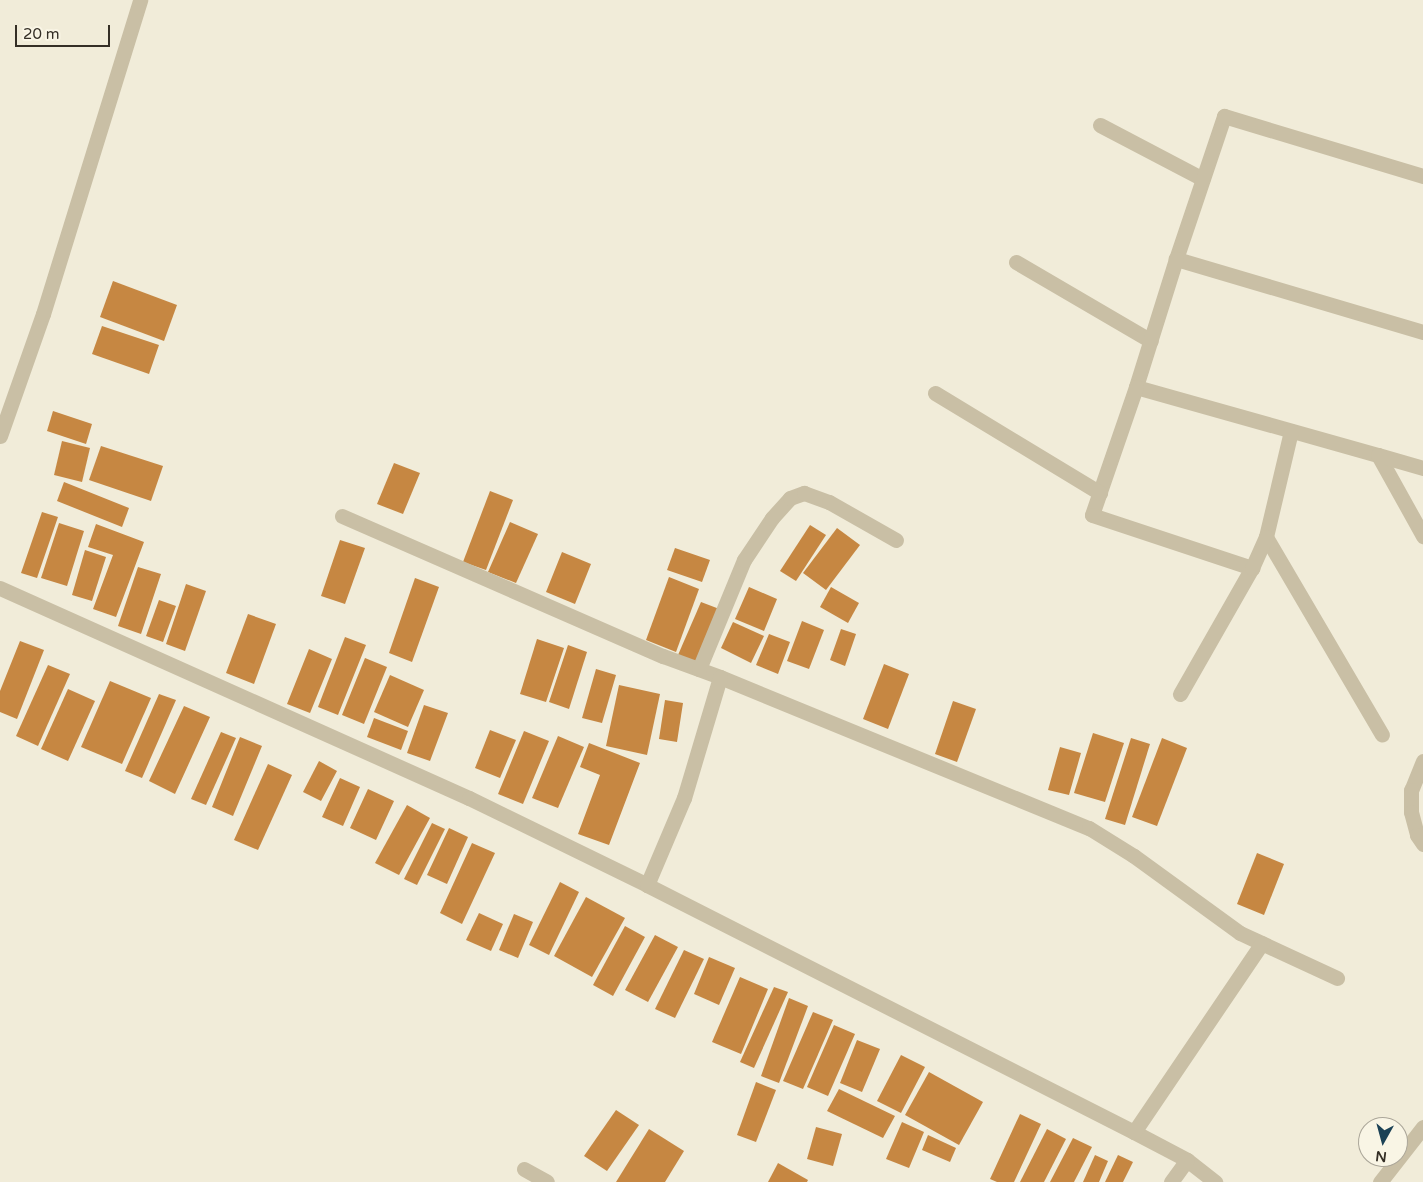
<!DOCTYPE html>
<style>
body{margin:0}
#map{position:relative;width:1423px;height:1182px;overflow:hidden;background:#f1ecd9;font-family:"Varela Round",sans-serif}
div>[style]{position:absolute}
.building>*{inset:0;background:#c68742}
.minor>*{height:15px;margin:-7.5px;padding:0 7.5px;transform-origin:7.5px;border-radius:7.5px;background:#c9bfa5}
span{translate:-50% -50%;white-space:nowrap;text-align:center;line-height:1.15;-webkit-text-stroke:5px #f9f5e5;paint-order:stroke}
.north{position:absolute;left:1358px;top:1117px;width:50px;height:50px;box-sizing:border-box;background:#f9f5e5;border:1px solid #aba699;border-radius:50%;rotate:187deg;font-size:14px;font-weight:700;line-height:20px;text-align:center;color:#352f26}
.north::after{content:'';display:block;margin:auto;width:18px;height:22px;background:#1c4256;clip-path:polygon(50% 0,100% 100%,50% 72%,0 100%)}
.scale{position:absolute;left:15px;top:25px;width:95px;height:22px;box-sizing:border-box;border:2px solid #352f26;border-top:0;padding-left:6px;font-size:15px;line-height:18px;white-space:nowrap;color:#352f26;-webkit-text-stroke:4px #f9f5e5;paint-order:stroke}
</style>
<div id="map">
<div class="building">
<i style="clip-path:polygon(113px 281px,177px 305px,164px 341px,100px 317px)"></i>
<i style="clip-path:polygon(102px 326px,159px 345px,149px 374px,92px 354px)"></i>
<i style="clip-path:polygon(53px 411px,92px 424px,86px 444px,47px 431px)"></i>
<i style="clip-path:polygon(62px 441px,90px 448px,82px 482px,54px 475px)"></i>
<i style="clip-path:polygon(101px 446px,163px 466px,151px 501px,89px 480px)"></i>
<i style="clip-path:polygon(394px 463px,420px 473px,403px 514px,377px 504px)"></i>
<i style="clip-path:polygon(64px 482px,129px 508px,122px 527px,57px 501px)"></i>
<i style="clip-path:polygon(490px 491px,513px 500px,486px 570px,463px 562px)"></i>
<i style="clip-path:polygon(42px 512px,58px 517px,37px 578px,21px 573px)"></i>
<i style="clip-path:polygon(510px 522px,538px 534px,516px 583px,488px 572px)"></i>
<i style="clip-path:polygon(59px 523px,84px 531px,67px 586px,41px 578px)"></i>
<i style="clip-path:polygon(96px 524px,144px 542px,116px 617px,93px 609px,113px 555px,88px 547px)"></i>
<i style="clip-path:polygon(810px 525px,826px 535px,796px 581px,780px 571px)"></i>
<i style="clip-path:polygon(837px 528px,860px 545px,826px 590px,803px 573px)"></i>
<i style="clip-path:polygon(340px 540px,365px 548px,345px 604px,321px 596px)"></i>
<i style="clip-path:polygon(675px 548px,710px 560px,702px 582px,667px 570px)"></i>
<i style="clip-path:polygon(85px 550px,106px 557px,92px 601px,72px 595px)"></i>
<i style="clip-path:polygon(562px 552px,591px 564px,575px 604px,546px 592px)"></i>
<i style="clip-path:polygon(138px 567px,161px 574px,141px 634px,118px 626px)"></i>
<i style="clip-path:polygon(669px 577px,699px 589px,676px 652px,646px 640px)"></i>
<i style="clip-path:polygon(415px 578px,439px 587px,412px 662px,389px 653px)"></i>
<i style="clip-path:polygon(186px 584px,206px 591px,185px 651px,166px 644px)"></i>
<i style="clip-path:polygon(749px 587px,777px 599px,764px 631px,735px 619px)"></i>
<i style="clip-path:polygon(831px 587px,859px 603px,848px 623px,820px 607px)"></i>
<i style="clip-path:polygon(159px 600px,176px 606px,163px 642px,146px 636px)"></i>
<i style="clip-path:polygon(701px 602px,722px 610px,699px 664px,678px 655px)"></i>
<i style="clip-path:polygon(248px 614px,276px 624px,254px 684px,226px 673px)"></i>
<i style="clip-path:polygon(802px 621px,824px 630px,809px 669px,787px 661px)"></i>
<i style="clip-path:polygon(733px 622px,764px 636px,751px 663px,721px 648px)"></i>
<i style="clip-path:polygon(841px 629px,856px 634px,845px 666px,830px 660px)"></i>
<i style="clip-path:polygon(769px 634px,790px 642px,778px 674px,756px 665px)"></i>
<i style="clip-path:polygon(345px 637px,366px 645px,338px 715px,318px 707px)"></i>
<i style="clip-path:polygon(537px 639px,564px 648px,546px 702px,520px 694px)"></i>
<i style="clip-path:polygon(20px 641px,44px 650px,17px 719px,0 712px,0 691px)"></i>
<i style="clip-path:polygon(568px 645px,587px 652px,569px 709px,549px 702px)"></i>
<i style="clip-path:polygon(309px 649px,332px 659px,310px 713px,287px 704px)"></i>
<i style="clip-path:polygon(365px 658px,387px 667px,364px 724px,342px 715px)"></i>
<i style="clip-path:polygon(884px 664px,909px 674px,888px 729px,863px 719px)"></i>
<i style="clip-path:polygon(48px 665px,70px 674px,38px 746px,16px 736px)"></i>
<i style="clip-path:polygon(596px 669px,616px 675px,602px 723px,582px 718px)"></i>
<i style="clip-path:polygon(390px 675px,424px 690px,408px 727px,374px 712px)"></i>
<i style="clip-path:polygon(110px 681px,151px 698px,122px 764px,81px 747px)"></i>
<i style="clip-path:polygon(619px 685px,660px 694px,647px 755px,606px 746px)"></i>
<i style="clip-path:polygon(68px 689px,95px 701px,68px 761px,41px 749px)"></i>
<i style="clip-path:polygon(159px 694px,176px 700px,142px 778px,125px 771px)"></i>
<i style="clip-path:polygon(665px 700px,683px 703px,677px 742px,659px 739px)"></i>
<i style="clip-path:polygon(953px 701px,976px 709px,957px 762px,935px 754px)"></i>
<i style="clip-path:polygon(424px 705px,448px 713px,430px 761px,407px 753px)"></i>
<i style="clip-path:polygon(184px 706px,210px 717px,175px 794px,149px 781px)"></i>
<i style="clip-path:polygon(374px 718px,408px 731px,401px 750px,367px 737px)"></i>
<i style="clip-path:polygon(490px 730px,516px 740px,500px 778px,475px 768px)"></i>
<i style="clip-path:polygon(524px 731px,549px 741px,523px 804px,498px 794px)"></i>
<i style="clip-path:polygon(221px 732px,236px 738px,206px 805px,191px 799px)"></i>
<i style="clip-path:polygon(1093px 733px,1124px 743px,1105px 802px,1074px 793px)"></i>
<i style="clip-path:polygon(558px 736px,584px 747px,558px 808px,532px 798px)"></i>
<i style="clip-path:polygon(240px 737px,262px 746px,233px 816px,212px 807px)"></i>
<i style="clip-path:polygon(1131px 738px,1150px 744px,1125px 825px,1105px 819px)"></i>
<i style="clip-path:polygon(1162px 738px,1187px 748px,1157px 826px,1132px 817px)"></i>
<i style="clip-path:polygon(589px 743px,640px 763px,609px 845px,578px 834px,600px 775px,580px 767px)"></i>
<i style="clip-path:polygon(1060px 747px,1081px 753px,1069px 795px,1048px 790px)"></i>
<i style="clip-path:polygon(319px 761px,337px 771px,321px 801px,303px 792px)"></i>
<i style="clip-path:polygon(268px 764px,292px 775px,258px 850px,234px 840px)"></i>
<i style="clip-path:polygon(340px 778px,360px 787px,343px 826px,322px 817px)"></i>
<i style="clip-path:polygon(368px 789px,394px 801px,376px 840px,350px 828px)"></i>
<i style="clip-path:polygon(407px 805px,430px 818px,399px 875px,375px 863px)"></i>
<i style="clip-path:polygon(432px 823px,445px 829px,417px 885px,404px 879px)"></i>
<i style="clip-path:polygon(449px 828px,468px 837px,447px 884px,427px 875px)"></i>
<i style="clip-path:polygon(472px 843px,495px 853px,462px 924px,440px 913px)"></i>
<i style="clip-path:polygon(1257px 853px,1284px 864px,1264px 915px,1237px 904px)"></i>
<i style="clip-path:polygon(560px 882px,579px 892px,549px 955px,529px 945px)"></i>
<i style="clip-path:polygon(586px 897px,625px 918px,592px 977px,554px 956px)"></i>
<i style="clip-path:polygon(479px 913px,503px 924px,491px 951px,466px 940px)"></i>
<i style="clip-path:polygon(514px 914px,533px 922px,518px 958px,499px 950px)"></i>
<i style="clip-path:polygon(625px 926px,645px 937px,613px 996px,593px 985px)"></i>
<i style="clip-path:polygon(655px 935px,678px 947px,648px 1002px,625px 990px)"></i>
<i style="clip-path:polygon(684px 950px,704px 959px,675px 1018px,655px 1009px)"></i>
<i style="clip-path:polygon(709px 957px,735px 968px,719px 1005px,694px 994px)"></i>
<i style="clip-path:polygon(740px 977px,768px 989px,741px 1054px,712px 1042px)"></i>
<i style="clip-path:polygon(774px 987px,788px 992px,754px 1068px,740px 1062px)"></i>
<i style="clip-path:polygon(789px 998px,808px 1006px,779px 1083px,761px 1076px)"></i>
<i style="clip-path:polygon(813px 1012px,833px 1020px,803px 1089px,783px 1081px)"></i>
<i style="clip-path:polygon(834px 1025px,855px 1034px,828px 1096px,807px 1087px)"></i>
<i style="clip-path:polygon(857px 1040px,880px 1049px,862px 1092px,840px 1083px)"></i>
<i style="clip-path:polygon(901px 1055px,925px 1067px,901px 1113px,877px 1101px)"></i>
<i style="clip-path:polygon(929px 1072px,983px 1102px,959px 1145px,905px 1115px)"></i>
<i style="clip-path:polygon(756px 1082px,776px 1090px,756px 1142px,737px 1135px)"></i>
<i style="clip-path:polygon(839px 1089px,895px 1116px,883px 1138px,827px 1111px)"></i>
<i style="clip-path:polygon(616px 1110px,639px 1125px,607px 1171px,584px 1156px)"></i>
<i style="clip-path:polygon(1020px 1114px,1041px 1124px,1014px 1182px,997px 1182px,990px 1179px)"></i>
<i style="clip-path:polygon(902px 1122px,924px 1132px,909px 1168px,886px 1159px)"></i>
<i style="clip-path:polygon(816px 1127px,842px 1134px,833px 1166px,807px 1159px)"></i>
<i style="clip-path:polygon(649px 1129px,684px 1151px,665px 1182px,616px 1182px)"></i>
<i style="clip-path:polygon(1047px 1129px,1066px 1139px,1044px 1182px,1020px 1182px)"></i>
<i style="clip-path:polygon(928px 1135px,956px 1148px,950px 1162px,922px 1150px)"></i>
<i style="clip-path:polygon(1073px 1138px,1092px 1147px,1074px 1182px,1050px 1182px)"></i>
<i style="clip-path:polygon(1095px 1155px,1108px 1161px,1099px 1182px,1083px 1182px)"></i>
<i style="clip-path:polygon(1118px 1155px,1133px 1162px,1123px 1182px,1105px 1182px)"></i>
<i style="clip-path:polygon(778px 1163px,808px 1180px,807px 1182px,768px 1182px)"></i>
</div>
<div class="minor">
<i style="left:1100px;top:125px;width:116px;rotate:27.7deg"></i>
<i style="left:1176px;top:259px;width:151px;rotate:-71.4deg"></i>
<i style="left:1224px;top:116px;width:208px;rotate:16.8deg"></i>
<i style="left:1016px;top:262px;width:156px;rotate:30.3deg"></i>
<i style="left:1423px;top:332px;width:258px;rotate:-163.5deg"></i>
<i style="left:1176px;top:259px;width:134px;rotate:107.4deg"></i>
<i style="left:1136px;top:387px;width:251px;rotate:15.7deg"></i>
<i style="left:1378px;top:455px;width:93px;rotate:60.9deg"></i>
<i style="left:1136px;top:387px;width:135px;rotate:109deg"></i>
<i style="left:1092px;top:515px;width:169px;rotate:18.3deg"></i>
<i style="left:935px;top:393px;width:193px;rotate:31.2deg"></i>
<i style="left:1291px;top:431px;width:109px;rotate:103.3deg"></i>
<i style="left:1266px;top:537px;width:229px;rotate:59.6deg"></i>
<i style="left:0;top:436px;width:129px;rotate:-70.6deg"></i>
<i style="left:43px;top:314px;width:329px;rotate:-72.8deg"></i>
<i style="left:1378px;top:455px;width:47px;rotate:16.1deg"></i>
<i style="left:342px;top:516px;width:350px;rotate:23.6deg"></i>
<i style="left:663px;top:656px;width:61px;rotate:20.2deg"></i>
<i style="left:720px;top:677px;width:399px;rotate:22.3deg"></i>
<i style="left:1089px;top:828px;width:53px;rotate:31.9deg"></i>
<i style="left:1134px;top:856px;width:131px;rotate:36deg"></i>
<i style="left:1240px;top:933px;width:107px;rotate:24.9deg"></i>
<i style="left:0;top:588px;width:514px;rotate:24.12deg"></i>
<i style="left:469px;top:798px;width:198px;rotate:26deg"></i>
<i style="left:647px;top:885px;width:546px;rotate:26.89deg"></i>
<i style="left:1134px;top:1132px;width:60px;rotate:27.8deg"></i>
<i style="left:1187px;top:1160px;width:36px;rotate:38deg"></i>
<i style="left:699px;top:669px;width:118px;rotate:-67.6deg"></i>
<i style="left:744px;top:560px;width:50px;rotate:-56.3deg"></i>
<i style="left:772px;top:518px;width:27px;rotate:-48deg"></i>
<i style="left:790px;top:498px;width:15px;rotate:-20deg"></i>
<i style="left:804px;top:493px;width:27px;rotate:20deg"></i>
<i style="left:829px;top:502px;width:77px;rotate:29.6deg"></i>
<i style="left:1180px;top:694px;width:145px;rotate:-60.3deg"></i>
<i style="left:1252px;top:568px;width:34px;rotate:-66deg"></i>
<i style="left:1423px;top:761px;width:31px;rotate:112deg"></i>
<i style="left:1411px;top:790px;width:22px;rotate:90deg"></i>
<i style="left:1411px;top:812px;width:24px;rotate:75deg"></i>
<i style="left:1417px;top:835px;width:11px;rotate:56deg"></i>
<i style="left:647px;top:885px;width:95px;rotate:-67deg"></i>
<i style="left:684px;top:798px;width:126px;rotate:-73.4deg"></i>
<i style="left:1134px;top:1132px;width:228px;rotate:-55.9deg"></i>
<i style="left:524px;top:1169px;width:26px;rotate:29deg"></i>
<i style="left:1171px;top:1182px;width:27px;rotate:-54deg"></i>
<i style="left:1380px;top:1182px;width:70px;rotate:-52deg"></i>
</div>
<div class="north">N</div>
<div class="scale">20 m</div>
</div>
